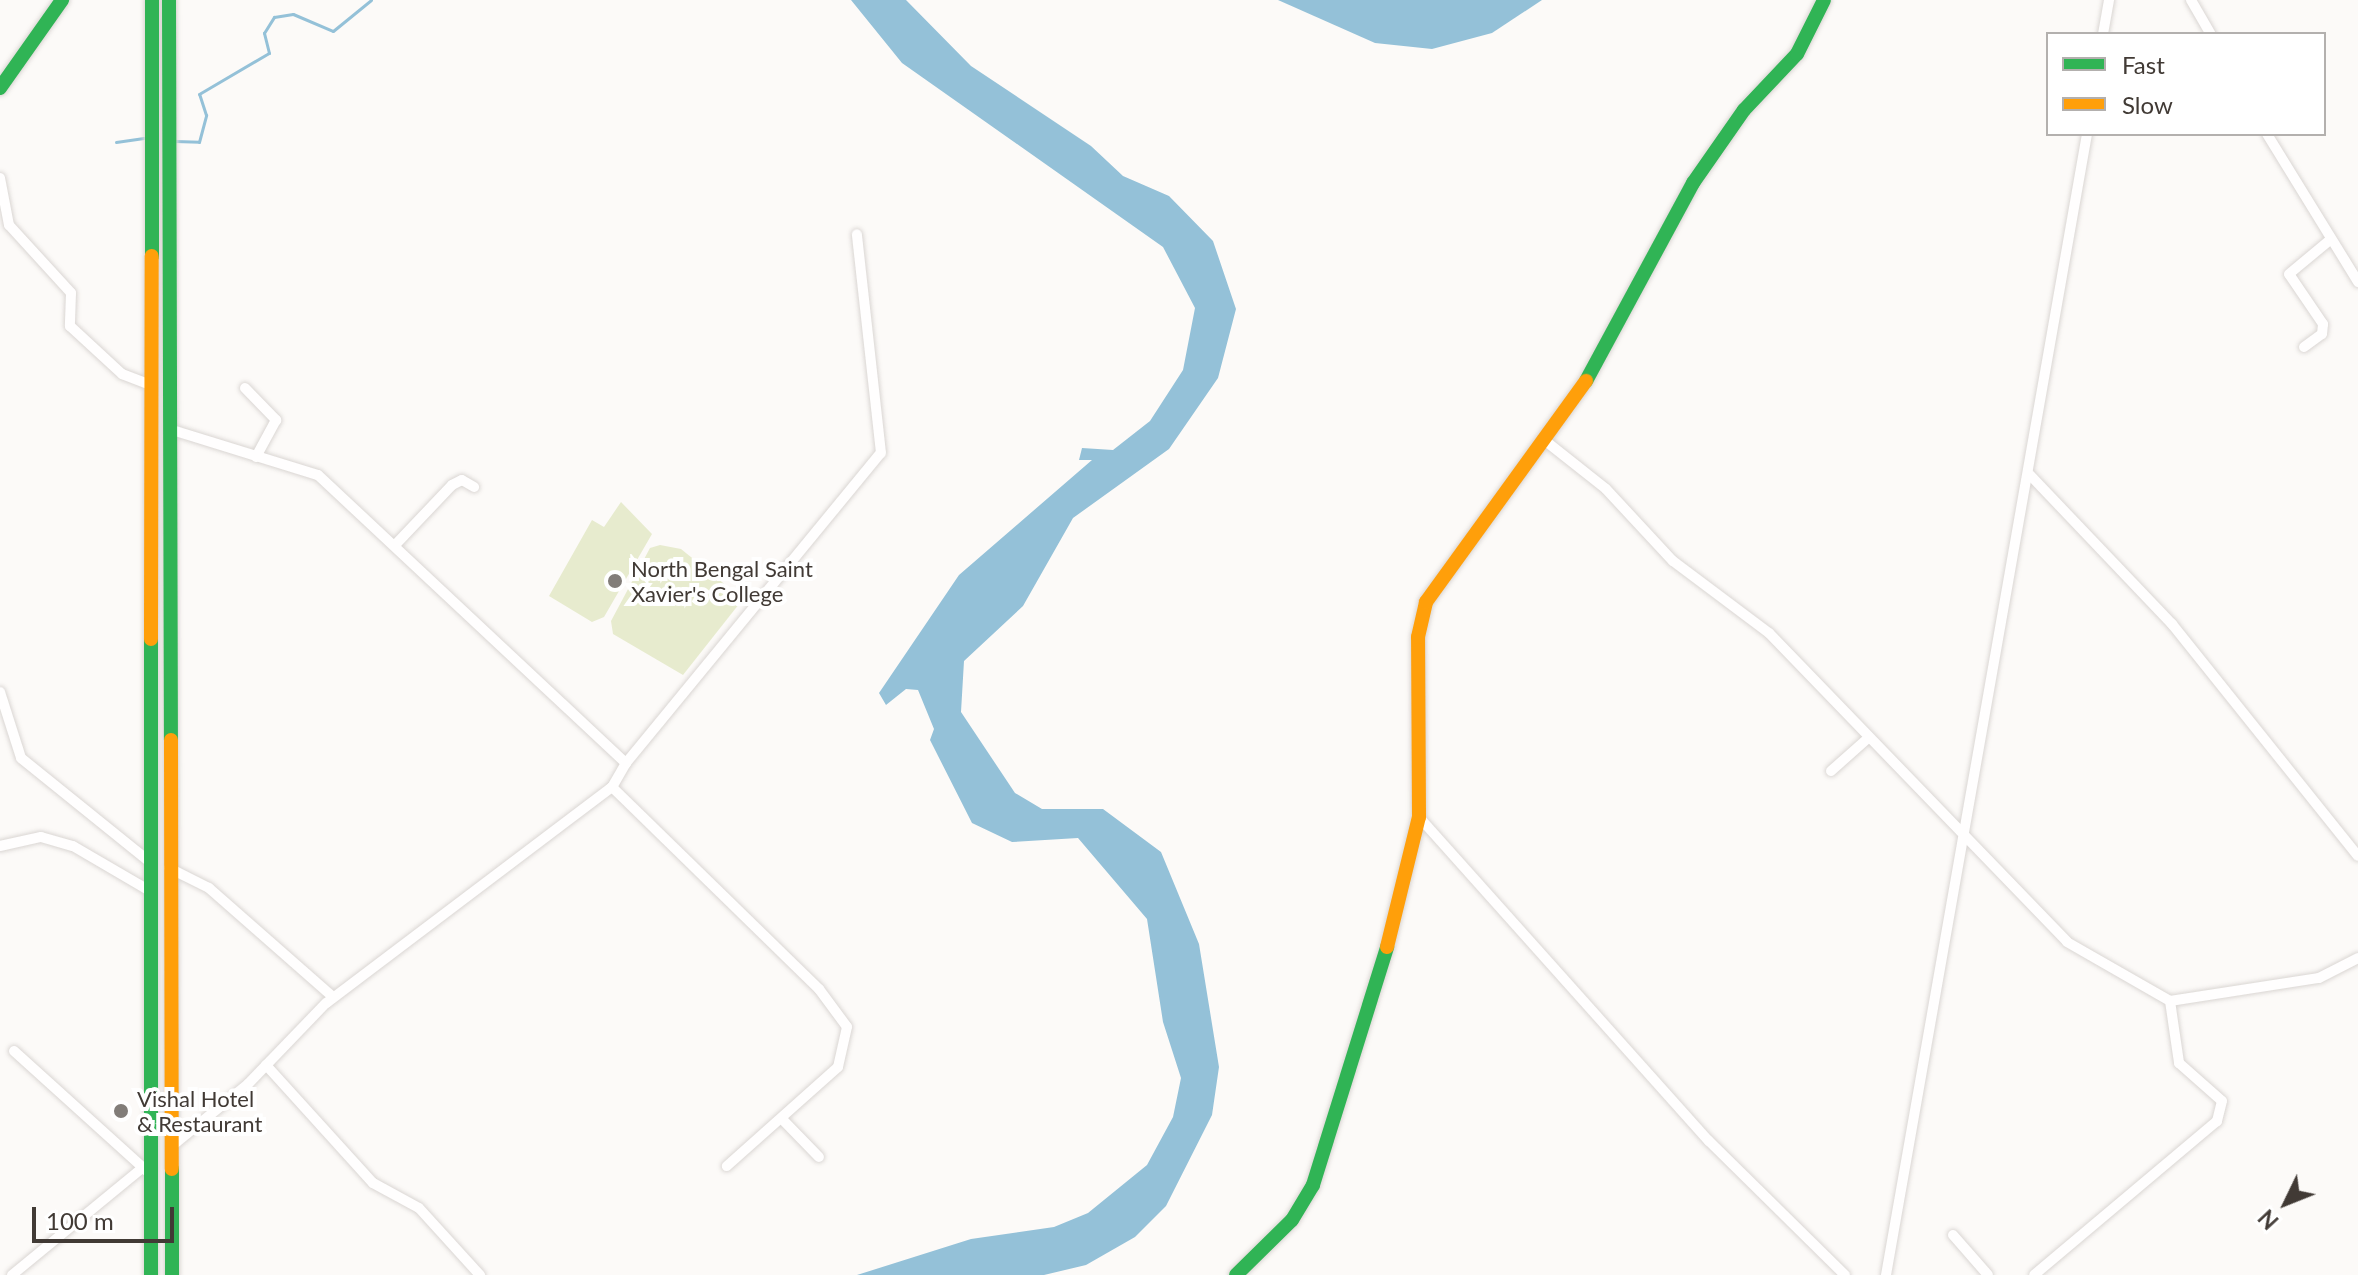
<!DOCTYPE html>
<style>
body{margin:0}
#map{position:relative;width:2358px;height:1275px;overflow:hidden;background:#fcfaf8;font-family:Lato,sans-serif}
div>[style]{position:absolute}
.green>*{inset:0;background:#e7ebce}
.water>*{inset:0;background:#94c1d8}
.stream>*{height:3px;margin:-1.5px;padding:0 1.5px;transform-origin:1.5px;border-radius:1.5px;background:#94c1d8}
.roads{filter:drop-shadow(0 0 2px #dad6d3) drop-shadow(0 0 2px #dad6d3)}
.street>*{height:10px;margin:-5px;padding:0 5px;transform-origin:5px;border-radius:5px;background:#fffefe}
.fast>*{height:14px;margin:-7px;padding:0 7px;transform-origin:7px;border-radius:7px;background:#30b455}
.slow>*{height:14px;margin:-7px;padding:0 7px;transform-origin:7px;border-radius:7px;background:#ff9f0a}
.dots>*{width:22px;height:22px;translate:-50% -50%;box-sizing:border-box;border:4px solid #fff;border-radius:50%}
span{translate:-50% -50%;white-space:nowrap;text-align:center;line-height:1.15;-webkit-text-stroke:8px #fff;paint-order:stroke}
.poi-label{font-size:22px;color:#413a35}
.left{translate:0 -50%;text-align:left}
.legend{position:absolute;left:2046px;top:32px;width:280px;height:104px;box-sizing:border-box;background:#fff;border:2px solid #b3b0ae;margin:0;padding:10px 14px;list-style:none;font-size:24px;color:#413a35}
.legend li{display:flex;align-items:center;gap:16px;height:40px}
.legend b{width:40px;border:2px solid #b3b0ae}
.north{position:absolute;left:2246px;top:1163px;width:80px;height:80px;-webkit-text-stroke:6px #fff;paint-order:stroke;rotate:227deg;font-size:22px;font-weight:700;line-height:32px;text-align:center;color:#413a35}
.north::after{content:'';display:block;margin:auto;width:28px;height:36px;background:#413a35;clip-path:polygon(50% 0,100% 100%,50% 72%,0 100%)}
.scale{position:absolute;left:32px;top:1207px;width:142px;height:36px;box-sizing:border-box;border:4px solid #413a35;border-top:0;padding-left:10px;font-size:24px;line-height:28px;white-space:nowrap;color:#413a35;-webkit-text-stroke:6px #fff;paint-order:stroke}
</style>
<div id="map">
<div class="green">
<i style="clip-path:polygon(621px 502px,652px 534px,604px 617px,592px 622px,549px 596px,592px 520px,604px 527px)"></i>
<i style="clip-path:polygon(660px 545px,681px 549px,743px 599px,683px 675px,613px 634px,611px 621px,650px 548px)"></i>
</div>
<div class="water">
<i style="clip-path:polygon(851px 0,906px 0,971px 66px,1091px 146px,1123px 176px,1169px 196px,1213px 241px,1236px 309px,1218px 378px,1169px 449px,1073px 518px,1023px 606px,964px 661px,961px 712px,1015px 793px,1042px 809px,1103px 809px,1161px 852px,1199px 944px,1219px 1067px,1212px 1115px,1166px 1206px,1135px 1237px,1086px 1265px,1044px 1275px,857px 1275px,971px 1239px,1054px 1227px,1088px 1213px,1147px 1165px,1173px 1117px,1181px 1078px,1163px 1022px,1147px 919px,1078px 838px,1012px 842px,972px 823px,930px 740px,934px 729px,918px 690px,906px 689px,886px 705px,879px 693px,959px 575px,1092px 460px,1079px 460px,1082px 448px,1113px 450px,1150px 421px,1183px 370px,1195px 308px,1163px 247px,902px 63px)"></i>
<i style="clip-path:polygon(1278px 0,1542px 0,1492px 33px,1432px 49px,1375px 43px)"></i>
</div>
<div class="stream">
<i style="left:175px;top:141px;width:24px;rotate:2deg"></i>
<i style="left:199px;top:142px;width:28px;rotate:-75deg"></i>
<i style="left:206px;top:115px;width:22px;rotate:-108deg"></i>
<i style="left:199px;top:94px;width:81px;rotate:-30.4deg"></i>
<i style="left:269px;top:53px;width:21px;rotate:-104deg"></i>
<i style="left:264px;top:33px;width:19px;rotate:-58deg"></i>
<i style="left:274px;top:17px;width:19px;rotate:-9deg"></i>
<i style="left:293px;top:14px;width:43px;rotate:23deg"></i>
<i style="left:333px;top:31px;width:49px;rotate:-39.2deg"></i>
<i style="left:116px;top:142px;width:28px;rotate:-8deg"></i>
</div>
<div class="roads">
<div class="street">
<i style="left:2191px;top:0;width:39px;rotate:60deg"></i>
<i style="left:2103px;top:34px;width:35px;rotate:-80deg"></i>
<i style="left:2267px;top:134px;width:174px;rotate:58.4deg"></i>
<i style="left:0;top:178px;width:48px;rotate:79.2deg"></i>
<i style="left:9px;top:225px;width:92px;rotate:47.6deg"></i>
<i style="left:71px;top:293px;width:33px;rotate:92deg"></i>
<i style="left:70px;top:326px;width:71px;rotate:42.7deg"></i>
<i style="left:122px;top:374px;width:30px;rotate:21deg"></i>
<i style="left:2304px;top:347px;width:22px;rotate:-36deg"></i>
<i style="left:2322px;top:334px;width:10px;rotate:-84deg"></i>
<i style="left:2323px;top:324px;width:60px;rotate:-124.2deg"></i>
<i style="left:2289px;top:274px;width:53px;rotate:-39.7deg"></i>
<i style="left:245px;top:388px;width:45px;rotate:45.9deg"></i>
<i style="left:276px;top:420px;width:42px;rotate:118.4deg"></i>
<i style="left:169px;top:429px;width:156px;rotate:17.2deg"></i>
<i style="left:318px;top:475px;width:422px;rotate:43.1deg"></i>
<i style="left:626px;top:763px;width:28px;rotate:120deg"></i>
<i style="left:612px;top:787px;width:358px;rotate:142.9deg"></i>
<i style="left:326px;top:1003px;width:112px;rotate:133.9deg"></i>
<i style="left:248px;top:1084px;width:98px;rotate:140.8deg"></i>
<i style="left:1543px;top:439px;width:80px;rotate:38.4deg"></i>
<i style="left:1606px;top:489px;width:98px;rotate:47.1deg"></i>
<i style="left:1673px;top:561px;width:120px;rotate:36.9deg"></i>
<i style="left:1769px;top:633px;width:429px;rotate:46deg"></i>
<i style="left:2067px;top:942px;width:119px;rotate:29.8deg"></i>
<i style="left:2170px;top:1001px;width:63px;rotate:81.7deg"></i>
<i style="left:2179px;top:1063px;width:57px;rotate:41.5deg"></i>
<i style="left:2222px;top:1101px;width:21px;rotate:104deg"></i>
<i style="left:2217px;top:1121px;width:239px;rotate:139.9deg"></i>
<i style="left:2030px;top:475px;width:206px;rotate:46.4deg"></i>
<i style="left:2172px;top:624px;width:297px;rotate:51.3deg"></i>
<i style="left:397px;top:543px;width:80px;rotate:-46.5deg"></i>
<i style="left:452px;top:485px;width:11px;rotate:-27deg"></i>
<i style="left:462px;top:480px;width:14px;rotate:30deg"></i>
<i style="left:0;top:692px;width:69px;rotate:72.3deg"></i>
<i style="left:21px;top:758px;width:166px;rotate:38.9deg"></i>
<i style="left:626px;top:763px;width:401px;rotate:-50.6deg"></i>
<i style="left:881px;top:453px;width:220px;rotate:-96.3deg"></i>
<i style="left:1831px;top:771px;width:48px;rotate:-41.6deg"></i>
<i style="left:612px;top:787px;width:289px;rotate:44.3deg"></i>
<i style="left:819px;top:989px;width:47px;rotate:53.6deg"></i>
<i style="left:847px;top:1027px;width:41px;rotate:102.7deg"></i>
<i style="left:838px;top:1067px;width:149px;rotate:138.3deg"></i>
<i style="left:1419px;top:817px;width:435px;rotate:48.2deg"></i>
<i style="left:1709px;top:1141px;width:191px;rotate:44.6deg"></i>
<i style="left:0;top:846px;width:42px;rotate:-12.4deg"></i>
<i style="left:41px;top:837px;width:33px;rotate:16deg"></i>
<i style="left:73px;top:846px;width:89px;rotate:30.3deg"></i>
<i style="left:169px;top:868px;width:45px;rotate:26.6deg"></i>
<i style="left:209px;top:888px;width:165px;rotate:41.3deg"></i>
<i style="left:2170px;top:1001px;width:151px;rotate:-8.8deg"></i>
<i style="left:2319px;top:978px;width:44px;rotate:-27.1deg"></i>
<i style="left:14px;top:1051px;width:183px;rotate:42.1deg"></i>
<i style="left:266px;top:1065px;width:159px;rotate:47.8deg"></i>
<i style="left:373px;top:1183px;width:52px;rotate:28.5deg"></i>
<i style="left:419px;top:1208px;width:91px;rotate:47.7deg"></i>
<i style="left:782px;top:1119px;width:53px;rotate:45.8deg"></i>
<i style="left:1953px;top:1235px;width:53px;rotate:48.8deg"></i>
<i style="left:12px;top:1275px;width:167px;rotate:-39.4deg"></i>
<i style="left:1886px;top:1275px;width:1159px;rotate:-80.01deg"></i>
</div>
<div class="fast">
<i style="left:169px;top:0;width:740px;rotate:89.85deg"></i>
<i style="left:0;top:88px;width:108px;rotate:-54.8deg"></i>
<i style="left:152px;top:256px;width:256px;rotate:-90deg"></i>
<i style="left:1586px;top:381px;width:225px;rotate:-61.6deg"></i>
<i style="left:1693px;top:183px;width:89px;rotate:-55.1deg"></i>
<i style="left:1744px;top:110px;width:77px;rotate:-46.6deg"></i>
<i style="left:1797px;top:54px;width:60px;rotate:-63.4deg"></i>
<i style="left:172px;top:1169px;width:106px;rotate:90deg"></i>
<i style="left:151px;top:1275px;width:636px;rotate:-90deg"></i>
<i style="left:1236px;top:1275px;width:78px;rotate:-44.5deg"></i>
<i style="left:1292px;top:1220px;width:41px;rotate:-59deg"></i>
<i style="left:1313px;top:1185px;width:249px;rotate:-72.7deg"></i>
</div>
<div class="slow">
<i style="left:151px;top:639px;width:383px;rotate:-89.9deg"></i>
<i style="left:171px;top:740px;width:429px;rotate:89.9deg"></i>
<i style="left:1387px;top:947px;width:134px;rotate:-76.2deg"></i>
<i style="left:1419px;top:817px;width:180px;rotate:-90.3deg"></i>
<i style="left:1418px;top:637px;width:36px;rotate:-77deg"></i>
<i style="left:1426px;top:602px;width:273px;rotate:-54.1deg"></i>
</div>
</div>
<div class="dots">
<i style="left:615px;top:581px;background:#827d79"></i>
<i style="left:121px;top:1111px;background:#827d79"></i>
</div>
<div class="poi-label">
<span class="left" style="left:631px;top:581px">North Bengal Saint<br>Xavier's College</span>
<span class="left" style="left:137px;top:1111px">Vishal Hotel<br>&amp; Restaurant</span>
</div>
<ul class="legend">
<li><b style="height:10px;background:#30b455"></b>Fast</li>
<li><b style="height:10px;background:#ff9f0a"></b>Slow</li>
</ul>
<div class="north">N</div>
<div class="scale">100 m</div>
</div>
